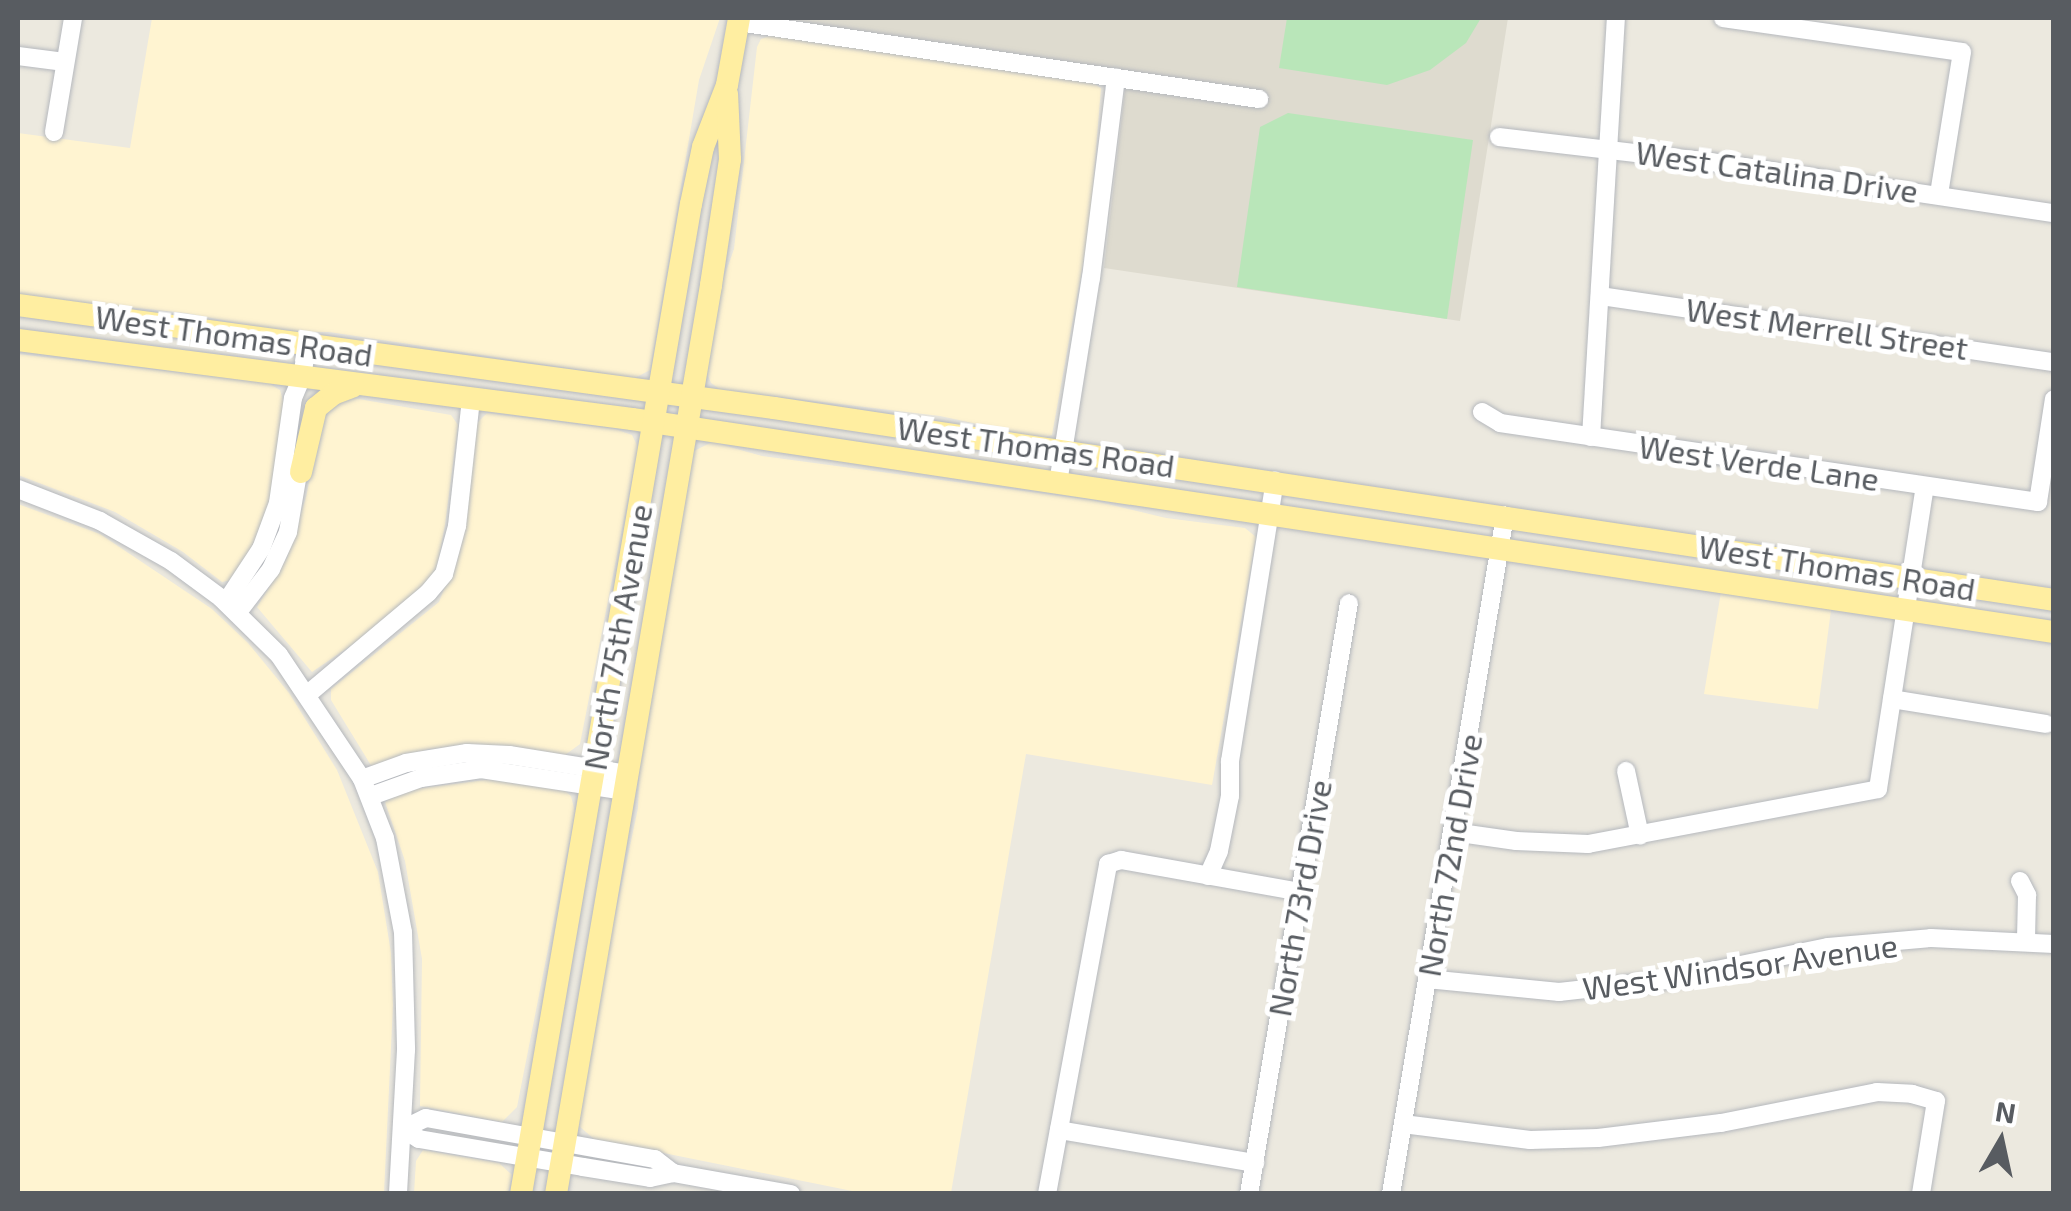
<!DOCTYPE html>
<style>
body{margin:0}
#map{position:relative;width:2071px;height:1211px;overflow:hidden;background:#ece9df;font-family:"Exo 2",sans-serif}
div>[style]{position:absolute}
.commercial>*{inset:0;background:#fff4d1}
.education>*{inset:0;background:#dedbcf}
.green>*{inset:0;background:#b9e6b9}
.roads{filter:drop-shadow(0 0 2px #b5b8bd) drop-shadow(0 0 2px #b5b8bd)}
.minor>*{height:18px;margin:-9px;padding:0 9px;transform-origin:9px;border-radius:9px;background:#fff}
.major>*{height:22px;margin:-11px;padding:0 11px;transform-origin:11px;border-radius:11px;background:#ffeea1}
span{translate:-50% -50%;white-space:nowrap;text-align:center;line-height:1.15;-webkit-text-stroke:10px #fff;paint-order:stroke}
.street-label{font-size:32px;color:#585c61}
.frame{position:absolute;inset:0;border:20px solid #585c61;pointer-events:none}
.north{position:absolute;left:1951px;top:1091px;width:100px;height:100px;-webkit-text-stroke:8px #fff;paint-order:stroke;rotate:9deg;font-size:28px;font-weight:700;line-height:40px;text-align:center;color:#585c61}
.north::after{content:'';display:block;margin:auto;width:35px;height:45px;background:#585c61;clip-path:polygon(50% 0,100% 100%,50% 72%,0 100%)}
</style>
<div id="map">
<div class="commercial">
<i style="clip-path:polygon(152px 18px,720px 18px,699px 80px,650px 370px,635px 378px,329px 332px,285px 332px,186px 313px,18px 296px,18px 133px,130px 148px)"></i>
<i style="clip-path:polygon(772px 35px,1093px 83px,1101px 88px,1090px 225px,1052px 435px,1042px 438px,940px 416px,721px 390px,711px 383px,706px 371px,721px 286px,734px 249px,757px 47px,761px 39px)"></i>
<i style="clip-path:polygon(18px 354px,268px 383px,280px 390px,284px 404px,269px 506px,260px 534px,232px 580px,222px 582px,183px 552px,115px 512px,18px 475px)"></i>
<i style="clip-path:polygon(347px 397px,451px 415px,458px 425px,445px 525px,437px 567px,429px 581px,381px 625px,312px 672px,257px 607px,287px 558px,306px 497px,324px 410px)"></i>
<i style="clip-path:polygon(487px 413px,615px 429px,632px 435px,638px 447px,580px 744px,565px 755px,491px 745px,429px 749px,372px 767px,331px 700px,331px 689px,439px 602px,461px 546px,477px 423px)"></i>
<i style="clip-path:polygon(712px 442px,762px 456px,1091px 500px,1166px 518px,1245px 528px,1256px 537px,1212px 785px,1026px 754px,951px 1193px,862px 1193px,594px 1139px,579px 1126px,606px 959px,638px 808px,640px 757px,694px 451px)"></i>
<i style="clip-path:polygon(18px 504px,100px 534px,212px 609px,248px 643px,289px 693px,337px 770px,378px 872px,391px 953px,393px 1005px,384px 1193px,18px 1193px)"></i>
<i style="clip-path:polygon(1721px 592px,1831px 610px,1818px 709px,1704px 694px)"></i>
<i style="clip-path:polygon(493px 779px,564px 790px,571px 796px,575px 812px,517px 1107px,502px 1122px,420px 1106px,422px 959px,405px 861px,385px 802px,406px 790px)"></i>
<i style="clip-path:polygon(423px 1150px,499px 1163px,512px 1175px,508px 1193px,414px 1193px,416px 1161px)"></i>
</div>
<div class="education">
<i style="clip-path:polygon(789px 18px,1508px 18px,1460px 321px,1104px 268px,1127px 72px,829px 29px)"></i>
</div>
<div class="green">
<i style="clip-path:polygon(1287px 18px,1481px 18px,1466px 43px,1430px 70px,1387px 85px,1279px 68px)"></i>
<i style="clip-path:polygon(1288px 113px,1473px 140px,1447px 319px,1237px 287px,1260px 127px)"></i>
</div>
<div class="roads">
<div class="minor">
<i style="left:1723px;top:18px;width:241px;rotate:8.1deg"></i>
<i style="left:1962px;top:52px;width:144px;rotate:99.2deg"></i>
<i style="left:738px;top:22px;width:527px;rotate:8.41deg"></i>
<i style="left:18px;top:56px;width:47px;rotate:7.3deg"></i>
<i style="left:54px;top:132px;width:116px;rotate:-80.5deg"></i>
<i style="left:1499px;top:137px;width:206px;rotate:6.7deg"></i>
<i style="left:1704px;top:161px;width:354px;rotate:8.5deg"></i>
<i style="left:1600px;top:296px;width:459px;rotate:8.3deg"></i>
<i style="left:1482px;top:412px;width:21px;rotate:31deg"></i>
<i style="left:1500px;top:423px;width:544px;rotate:8.35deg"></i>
<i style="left:2038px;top:502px;width:104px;rotate:-81.2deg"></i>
<i style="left:1591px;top:437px;width:420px;rotate:-86.6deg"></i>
<i style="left:1058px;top:483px;width:208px;rotate:-80.9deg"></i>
<i style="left:1091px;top:278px;width:202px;rotate:-82.9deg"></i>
<i style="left:18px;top:489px;width:88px;rotate:21.3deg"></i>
<i style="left:100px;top:521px;width:81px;rotate:29.4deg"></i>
<i style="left:171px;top:561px;width:62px;rotate:36.5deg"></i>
<i style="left:221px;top:598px;width:81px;rotate:44.5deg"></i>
<i style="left:279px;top:655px;width:149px;rotate:56.2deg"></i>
<i style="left:362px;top:779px;width:63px;rotate:68.7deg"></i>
<i style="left:385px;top:838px;width:96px;rotate:79.2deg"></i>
<i style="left:403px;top:932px;width:118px;rotate:88.5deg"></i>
<i style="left:406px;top:1050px;width:144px;rotate:93.2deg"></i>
<i style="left:226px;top:602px;width:64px;rotate:-56.6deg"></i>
<i style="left:261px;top:549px;width:49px;rotate:-69.7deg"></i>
<i style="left:278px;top:503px;width:106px;rotate:-81.9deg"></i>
<i style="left:293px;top:398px;width:23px;rotate:-67deg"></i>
<i style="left:302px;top:377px;width:33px;rotate:-81deg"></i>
<i style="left:238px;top:612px;width:54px;rotate:-52.5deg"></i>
<i style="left:271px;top:569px;width:41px;rotate:-65.3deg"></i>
<i style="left:288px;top:532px;width:71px;rotate:-80.3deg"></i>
<i style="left:308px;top:694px;width:157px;rotate:-40.1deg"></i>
<i style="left:428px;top:593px;width:25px;rotate:-50deg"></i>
<i style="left:444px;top:574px;width:50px;rotate:-74.8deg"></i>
<i style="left:457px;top:526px;width:128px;rotate:-83.7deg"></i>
<i style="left:1892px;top:699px;width:156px;rotate:9.2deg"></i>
<i style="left:1626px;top:771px;width:66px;rotate:77.8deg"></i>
<i style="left:362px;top:779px;width:47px;rotate:-20deg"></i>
<i style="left:406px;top:763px;width:62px;rotate:-9.3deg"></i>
<i style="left:467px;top:753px;width:42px;rotate:2.7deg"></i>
<i style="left:509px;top:755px;width:121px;rotate:9.1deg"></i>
<i style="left:371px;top:796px;width:53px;rotate:-19.8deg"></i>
<i style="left:421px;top:778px;width:61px;rotate:-8.5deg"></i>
<i style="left:481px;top:769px;width:146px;rotate:8.7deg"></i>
<i style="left:1453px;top:832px;width:64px;rotate:8.1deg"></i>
<i style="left:1516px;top:841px;width:72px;rotate:2.4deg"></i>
<i style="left:1588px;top:844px;width:295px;rotate:-10.7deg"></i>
<i style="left:1878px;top:789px;width:306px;rotate:-81.2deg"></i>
<i style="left:1208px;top:876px;width:27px;rotate:-66deg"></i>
<i style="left:1219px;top:851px;width:56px;rotate:-78.7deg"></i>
<i style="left:1230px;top:796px;width:35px;rotate:-90deg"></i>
<i style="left:1230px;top:761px;width:284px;rotate:-80.9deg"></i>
<i style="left:2020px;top:881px;width:16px;rotate:63deg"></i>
<i style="left:2027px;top:895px;width:45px;rotate:91.3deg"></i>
<i style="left:1427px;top:979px;width:133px;rotate:5.6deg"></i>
<i style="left:1559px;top:992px;width:110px;rotate:-6.3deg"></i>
<i style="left:1668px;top:980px;width:163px;rotate:-11.7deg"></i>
<i style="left:1828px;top:947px;width:103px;rotate:-5deg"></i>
<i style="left:1931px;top:938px;width:123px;rotate:2.8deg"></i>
<i style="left:1403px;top:1124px;width:128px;rotate:7.2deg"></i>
<i style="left:1530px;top:1140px;width:68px;rotate:-1.7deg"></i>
<i style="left:1598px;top:1138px;width:124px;rotate:-7deg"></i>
<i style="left:1721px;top:1123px;width:159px;rotate:-11.2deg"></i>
<i style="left:1877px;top:1092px;width:35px;rotate:3deg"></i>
<i style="left:1912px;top:1094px;width:25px;rotate:16deg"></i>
<i style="left:1936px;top:1101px;width:94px;rotate:99.2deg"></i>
<i style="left:403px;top:1129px;width:19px;rotate:32deg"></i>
<i style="left:419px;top:1139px;width:166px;rotate:9.7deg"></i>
<i style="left:583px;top:1167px;width:68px;rotate:9.3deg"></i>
<i style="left:650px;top:1178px;width:24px;rotate:-12deg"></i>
<i style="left:673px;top:1173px;width:120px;rotate:10.1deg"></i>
<i style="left:403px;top:1129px;width:25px;rotate:-26deg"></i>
<i style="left:426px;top:1118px;width:233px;rotate:10.2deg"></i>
<i style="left:655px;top:1159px;width:23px;rotate:38deg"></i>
<i style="left:1059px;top:1130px;width:199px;rotate:9.6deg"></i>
<i style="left:1047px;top:1194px;width:336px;rotate:-79.5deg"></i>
<i style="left:1108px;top:864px;width:14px;rotate:-17deg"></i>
<i style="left:1121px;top:860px;width:182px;rotate:10.1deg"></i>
<i style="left:1249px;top:1194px;width:599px;rotate:-80.4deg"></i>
<i style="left:1391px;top:1194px;width:688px;rotate:-80.46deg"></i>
</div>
<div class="major">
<i style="left:18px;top:305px;width:763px;rotate:7.76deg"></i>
<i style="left:774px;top:408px;width:1294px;rotate:8.53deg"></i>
<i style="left:18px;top:340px;width:619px;rotate:7.33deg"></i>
<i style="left:632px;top:419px;width:1438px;rotate:8.52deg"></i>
<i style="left:301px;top:472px;width:66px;rotate:-76.8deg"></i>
<i style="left:316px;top:408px;width:22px;rotate:-39deg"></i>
<i style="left:333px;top:394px;width:22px;rotate:-21deg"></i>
<i style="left:521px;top:1194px;width:1004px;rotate:-80.26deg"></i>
<i style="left:691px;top:204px;width:58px;rotate:-78.1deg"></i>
<i style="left:703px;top:147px;width:66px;rotate:-68.8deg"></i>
<i style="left:727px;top:85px;width:68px;rotate:-79.8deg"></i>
<i style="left:556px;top:1194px;width:922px;rotate:-80.32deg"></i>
<i style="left:711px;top:285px;width:127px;rotate:-81.4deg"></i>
<i style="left:730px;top:159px;width:65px;rotate:-92.6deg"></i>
</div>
</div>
<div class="street-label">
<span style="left:1777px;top:171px;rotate:8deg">West Catalina Drive</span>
<span style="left:1827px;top:328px;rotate:8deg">West Merrell Street</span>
<span style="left:234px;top:335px;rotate:8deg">West Thomas Road</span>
<span style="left:1036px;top:446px;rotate:8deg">West Thomas Road</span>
<span style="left:1759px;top:462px;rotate:8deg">West Verde Lane</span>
<span style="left:1837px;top:567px;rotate:9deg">West Thomas Road</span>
<span style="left:617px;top:637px;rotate:-80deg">North 75th Avenue</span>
<span style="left:1449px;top:855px;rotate:-80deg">North 72nd Drive</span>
<span style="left:1299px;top:898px;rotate:-80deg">North 73rd Drive</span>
<span style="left:1740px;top:966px;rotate:-8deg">West Windsor Avenue</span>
</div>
<div class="frame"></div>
<div class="north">N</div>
</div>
